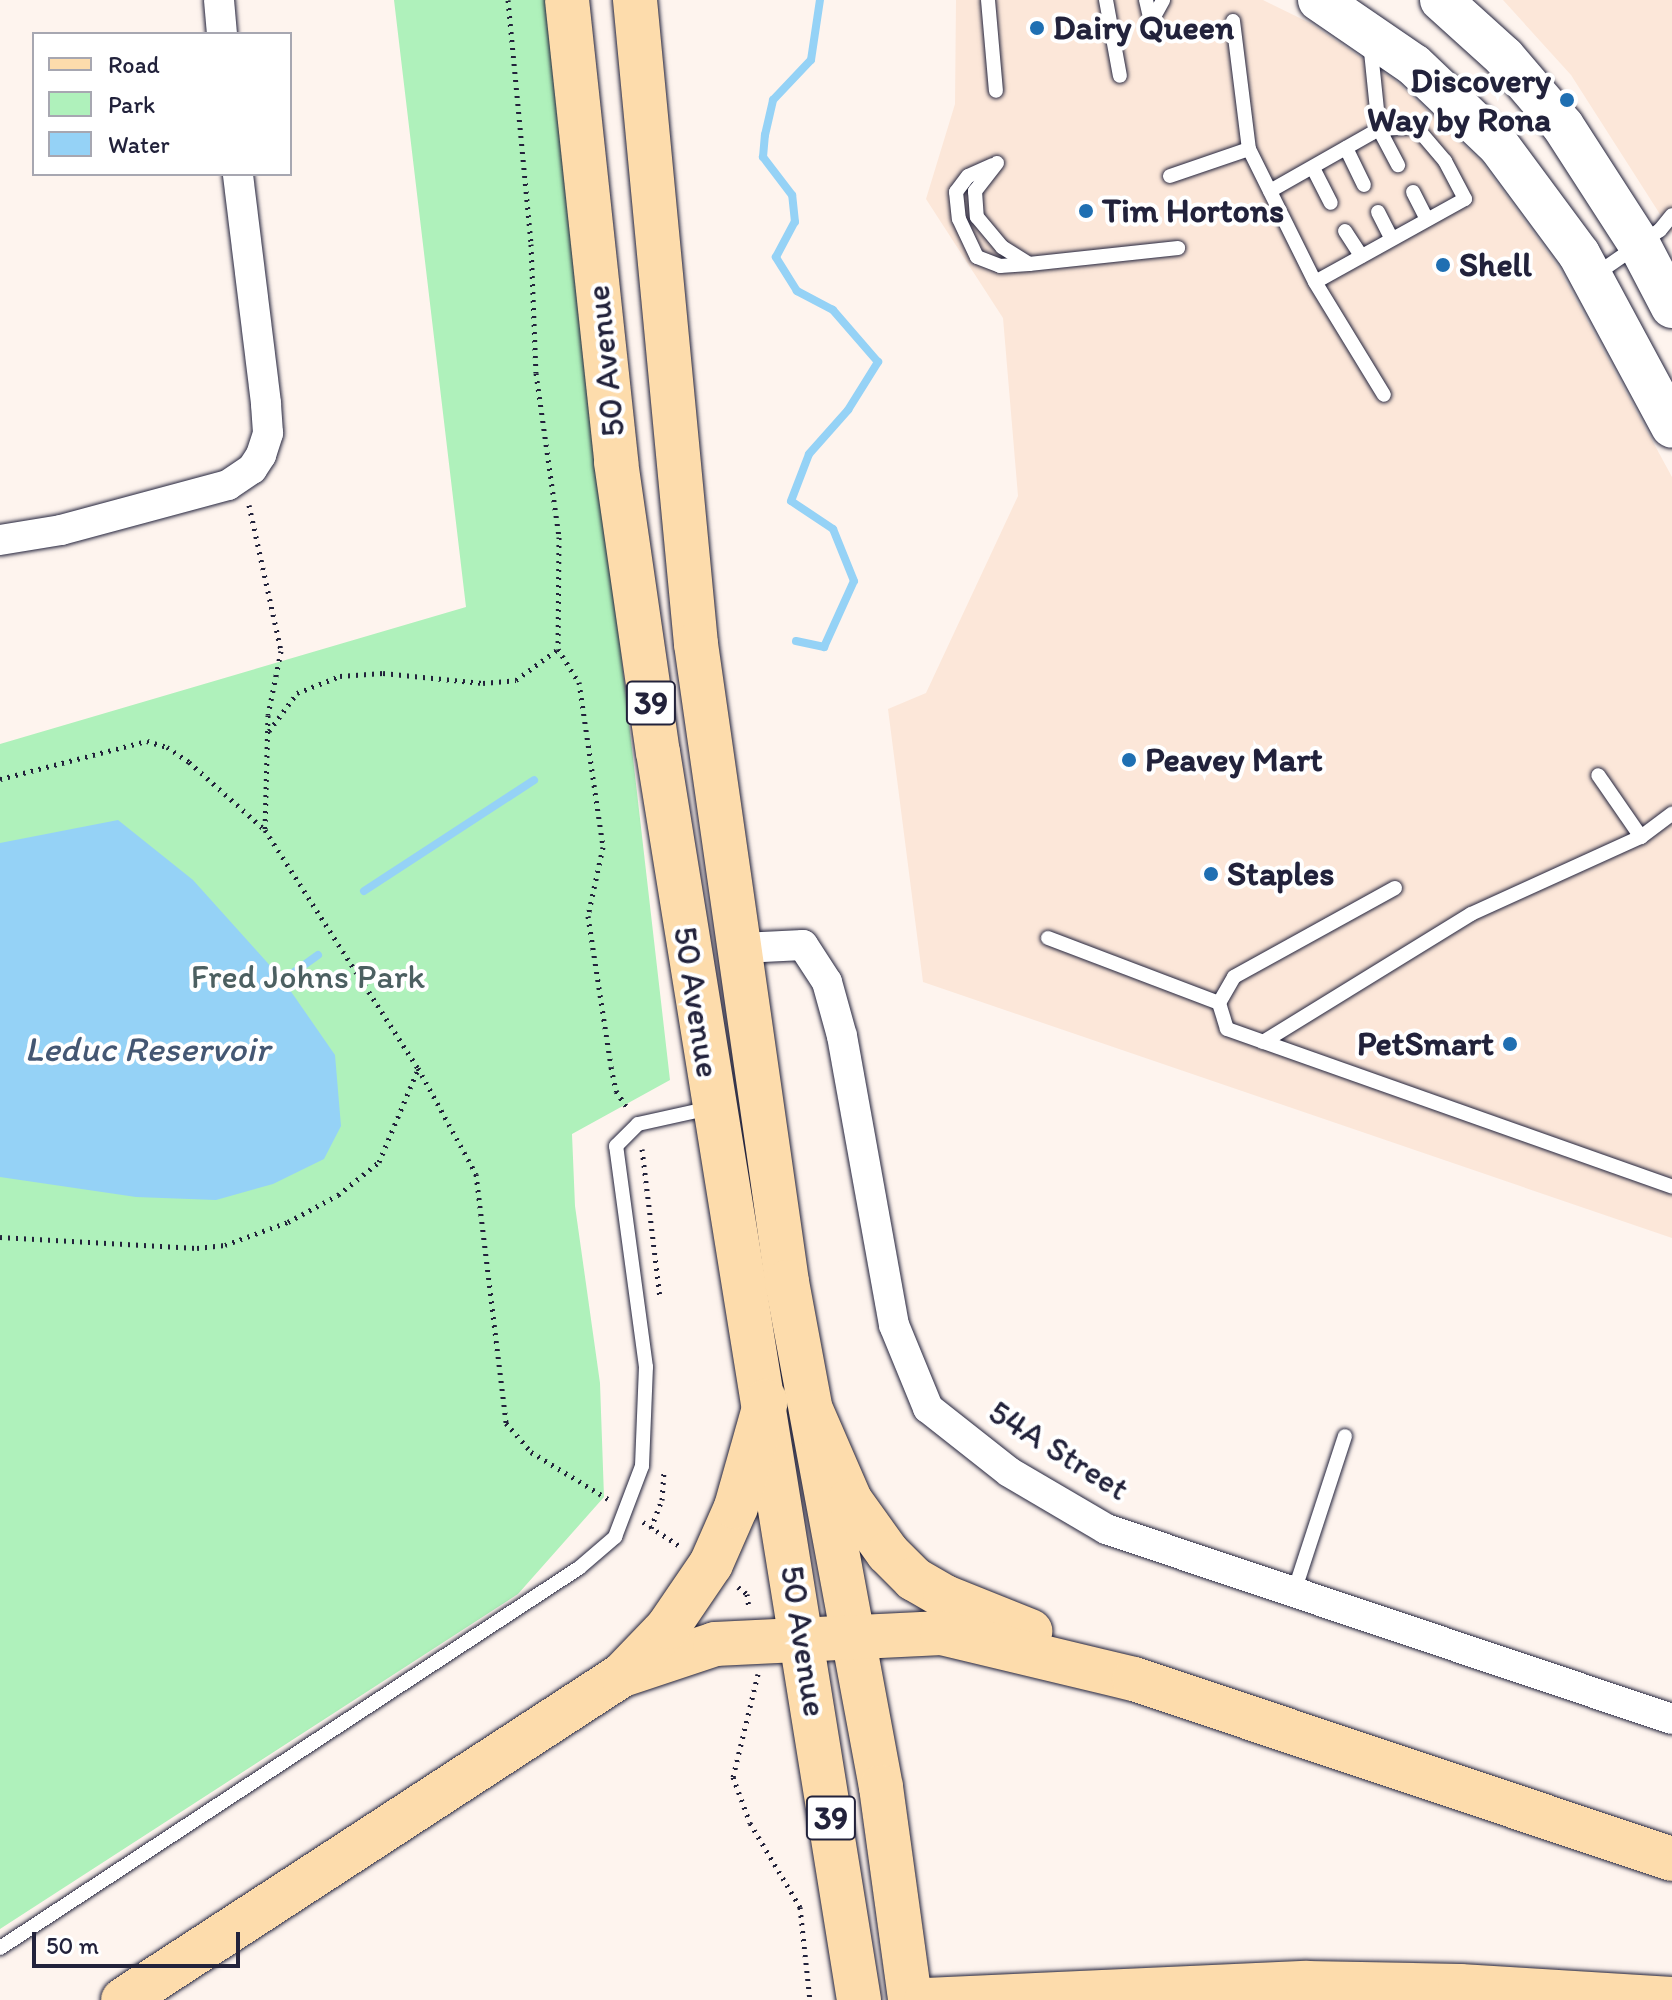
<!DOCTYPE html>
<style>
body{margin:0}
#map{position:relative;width:1672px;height:2000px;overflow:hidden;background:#fef4ee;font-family:Itim,sans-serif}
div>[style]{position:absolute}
.built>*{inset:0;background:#fce7d9}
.green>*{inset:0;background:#aff1bb}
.water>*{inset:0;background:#95d2f6}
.stream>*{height:8px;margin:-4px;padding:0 4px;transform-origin:4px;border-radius:4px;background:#95d2f6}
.path>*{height:5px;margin-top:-2.5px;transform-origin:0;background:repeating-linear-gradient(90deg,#22223b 0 2px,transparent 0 8px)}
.roads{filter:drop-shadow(0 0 2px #22223b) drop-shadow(0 0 2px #22223b)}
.lane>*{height:14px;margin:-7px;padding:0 7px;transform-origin:7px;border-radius:7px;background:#fff}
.street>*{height:30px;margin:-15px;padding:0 15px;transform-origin:15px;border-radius:15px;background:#fff}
.secondary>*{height:42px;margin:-21px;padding:0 21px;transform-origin:21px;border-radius:21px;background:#fff}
.primary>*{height:44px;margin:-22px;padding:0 22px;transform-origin:22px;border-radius:22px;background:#fddcac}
.highway>*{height:44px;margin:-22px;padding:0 22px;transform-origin:22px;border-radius:22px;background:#fddcac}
.dots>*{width:22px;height:22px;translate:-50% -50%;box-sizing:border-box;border:4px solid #fff;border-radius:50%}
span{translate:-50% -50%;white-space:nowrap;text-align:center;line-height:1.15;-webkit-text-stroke:8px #fff;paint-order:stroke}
.shield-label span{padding:2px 6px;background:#fff;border:2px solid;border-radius:6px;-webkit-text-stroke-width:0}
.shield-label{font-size:32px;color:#22223b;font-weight:700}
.poi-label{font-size:34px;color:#22223b;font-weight:700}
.left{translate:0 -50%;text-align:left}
.right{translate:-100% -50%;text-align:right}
.street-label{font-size:34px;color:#22223b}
.park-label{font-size:34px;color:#4c6061}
.water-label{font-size:36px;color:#445773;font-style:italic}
.legend{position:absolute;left:32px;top:32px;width:260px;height:144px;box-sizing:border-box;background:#fff;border:2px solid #a7a7b1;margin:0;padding:10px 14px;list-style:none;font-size:24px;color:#22223b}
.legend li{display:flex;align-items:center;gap:16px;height:40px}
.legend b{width:40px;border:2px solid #a7a7b1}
.scale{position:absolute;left:32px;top:1932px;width:208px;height:36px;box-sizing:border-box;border:4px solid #22223b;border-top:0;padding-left:10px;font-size:24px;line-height:28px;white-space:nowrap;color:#22223b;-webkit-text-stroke:6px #fff;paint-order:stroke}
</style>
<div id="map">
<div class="built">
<i style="clip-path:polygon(956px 0,1263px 0,1310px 23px,1396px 81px,1481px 161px,1557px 265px,1672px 477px,1672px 1238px,923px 982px,888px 709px,926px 693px,1018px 496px,1003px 318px,926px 199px,955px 104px)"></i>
<i style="clip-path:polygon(1503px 0,1672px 0,1672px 233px,1571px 75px)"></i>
</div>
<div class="green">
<i style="clip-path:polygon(394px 0,546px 0,670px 1080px,572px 1134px,575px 1206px,600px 1383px,604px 1497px,518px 1594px,0 1929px,0 744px,466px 607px)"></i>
</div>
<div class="water">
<i style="clip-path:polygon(118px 820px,193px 880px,283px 980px,335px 1055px,341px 1126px,324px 1159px,273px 1184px,216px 1200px,136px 1197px,0 1177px,0 843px)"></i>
</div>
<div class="stream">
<i style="left:796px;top:641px;width:29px;rotate:12deg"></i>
<i style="left:824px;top:647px;width:72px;rotate:-65.6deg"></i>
<i style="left:854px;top:581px;width:56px;rotate:-112deg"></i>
<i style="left:833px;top:529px;width:50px;rotate:-146.3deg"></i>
<i style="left:791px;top:501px;width:50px;rotate:-69deg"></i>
<i style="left:809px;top:454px;width:59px;rotate:-48.4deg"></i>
<i style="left:848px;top:410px;width:57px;rotate:-58deg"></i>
<i style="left:878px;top:362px;width:69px;rotate:-130.9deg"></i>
<i style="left:833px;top:310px;width:41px;rotate:-152.2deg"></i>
<i style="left:797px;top:291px;width:40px;rotate:-122deg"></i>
<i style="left:776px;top:257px;width:40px;rotate:-62deg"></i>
<i style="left:795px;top:222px;width:27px;rotate:-96deg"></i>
<i style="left:792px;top:195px;width:48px;rotate:-127.3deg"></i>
<i style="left:763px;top:157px;width:22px;rotate:-85deg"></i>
<i style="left:765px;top:135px;width:36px;rotate:-77deg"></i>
<i style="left:773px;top:100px;width:55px;rotate:-46.5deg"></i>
<i style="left:811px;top:60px;width:61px;rotate:-81.5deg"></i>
<i style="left:364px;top:891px;width:203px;rotate:-33.1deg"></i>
<i style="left:283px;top:980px;width:43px;rotate:-35.5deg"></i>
</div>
<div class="path">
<i style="left:508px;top:0;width:245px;rotate:84.6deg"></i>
<i style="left:531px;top:244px;width:129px;rotate:87.8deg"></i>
<i style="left:536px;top:373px;width:166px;rotate:82deg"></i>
<i style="left:559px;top:537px;width:112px;rotate:90.5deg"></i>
<i style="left:558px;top:649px;width:39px;rotate:58deg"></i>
<i style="left:579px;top:682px;width:167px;rotate:81.7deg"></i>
<i style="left:603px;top:847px;width:71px;rotate:102.3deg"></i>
<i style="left:588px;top:916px;width:153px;rotate:81.3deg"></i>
<i style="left:611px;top:1067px;width:25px;rotate:78deg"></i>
<i style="left:616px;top:1091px;width:23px;rotate:56deg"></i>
<i style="left:249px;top:505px;width:149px;rotate:77.6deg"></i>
<i style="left:281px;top:651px;width:65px;rotate:101.5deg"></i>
<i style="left:268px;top:715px;width:115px;rotate:91.5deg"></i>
<i style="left:265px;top:830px;width:283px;rotate:57.3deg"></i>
<i style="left:418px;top:1068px;width:121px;rotate:61.3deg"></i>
<i style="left:476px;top:1174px;width:251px;rotate:83.1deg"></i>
<i style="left:506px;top:1423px;width:38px;rotate:49deg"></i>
<i style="left:531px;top:1452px;width:90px;rotate:31.4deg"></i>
<i style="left:269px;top:731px;width:47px;rotate:-53.6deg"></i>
<i style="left:297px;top:693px;width:46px;rotate:-21.6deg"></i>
<i style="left:340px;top:676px;width:43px;rotate:-4deg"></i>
<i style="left:383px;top:673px;width:100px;rotate:5.7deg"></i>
<i style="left:483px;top:683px;width:33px;rotate:-5deg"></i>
<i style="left:516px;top:680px;width:52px;rotate:-36.4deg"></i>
<i style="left:0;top:779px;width:152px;rotate:-14.5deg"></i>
<i style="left:147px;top:741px;width:21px;rotate:17deg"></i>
<i style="left:167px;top:747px;width:27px;rotate:34deg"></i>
<i style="left:189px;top:762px;width:102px;rotate:41.8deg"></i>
<i style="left:642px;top:1149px;width:150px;rotate:83.1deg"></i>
<i style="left:0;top:1237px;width:197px;rotate:3.2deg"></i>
<i style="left:197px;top:1248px;width:28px;rotate:-6deg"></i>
<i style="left:225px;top:1245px;width:67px;rotate:-20.1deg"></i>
<i style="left:288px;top:1222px;width:57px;rotate:-28.4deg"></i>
<i style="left:338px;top:1195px;width:53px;rotate:-38.8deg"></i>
<i style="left:379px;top:1162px;width:101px;rotate:-67.2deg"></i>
<i style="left:643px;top:1522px;width:45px;rotate:33.3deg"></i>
<i style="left:651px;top:1528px;width:30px;rotate:-69deg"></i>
<i style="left:662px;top:1500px;width:29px;rotate:-86deg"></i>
<i style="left:738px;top:1587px;width:11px;rotate:38deg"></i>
<i style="left:747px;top:1594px;width:15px;rotate:82deg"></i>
<i style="left:758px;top:1674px;width:106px;rotate:103.6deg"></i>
<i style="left:733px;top:1777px;width:49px;rotate:69.7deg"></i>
<i style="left:750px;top:1823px;width:98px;rotate:59.2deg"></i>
<i style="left:800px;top:1907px;width:94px;rotate:83.9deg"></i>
</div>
<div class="roads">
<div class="lane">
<i style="left:988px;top:0;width:91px;rotate:85deg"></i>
<i style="left:1106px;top:0;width:77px;rotate:79.6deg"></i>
<i style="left:1146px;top:0;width:23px;rotate:77deg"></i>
<i style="left:1233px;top:21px;width:129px;rotate:82.9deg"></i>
<i style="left:1151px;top:22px;width:25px;rotate:-61deg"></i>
<i style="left:1370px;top:42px;width:87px;rotate:84.1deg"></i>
<i style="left:1379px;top:129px;width:41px;rotate:62.2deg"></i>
<i style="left:1346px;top:148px;width:41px;rotate:64.1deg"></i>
<i style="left:997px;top:163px;width:36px;rotate:128deg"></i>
<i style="left:975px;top:191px;width:26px;rotate:86deg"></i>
<i style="left:977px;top:217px;width:39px;rotate:50deg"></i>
<i style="left:1002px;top:247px;width:32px;rotate:32deg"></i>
<i style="left:1029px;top:264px;width:150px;rotate:-6.1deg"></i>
<i style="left:993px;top:165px;width:27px;rotate:156deg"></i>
<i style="left:968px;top:176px;width:20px;rotate:127deg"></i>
<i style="left:956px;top:192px;width:27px;rotate:84deg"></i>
<i style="left:959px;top:219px;width:42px;rotate:64.7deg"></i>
<i style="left:977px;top:257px;width:25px;rotate:21deg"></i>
<i style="left:1000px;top:266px;width:29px;rotate:-4deg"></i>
<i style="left:1313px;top:168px;width:39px;rotate:63deg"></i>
<i style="left:1170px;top:176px;width:83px;rotate:-18.9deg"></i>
<i style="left:1249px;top:149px;width:148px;rotate:63.6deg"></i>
<i style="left:1315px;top:282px;width:132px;rotate:58.6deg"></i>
<i style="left:1270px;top:191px;width:125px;rotate:-29.6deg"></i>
<i style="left:1379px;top:129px;width:37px;rotate:-3deg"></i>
<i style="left:1416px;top:127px;width:45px;rotate:49.5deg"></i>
<i style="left:1445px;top:161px;width:43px;rotate:62.2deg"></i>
<i style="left:1465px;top:199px;width:171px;rotate:151deg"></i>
<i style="left:1413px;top:192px;width:31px;rotate:63deg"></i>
<i style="left:1378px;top:212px;width:30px;rotate:63deg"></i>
<i style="left:1345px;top:231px;width:30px;rotate:57deg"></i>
<i style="left:1595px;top:275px;width:79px;rotate:-34.7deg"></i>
<i style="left:1660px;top:230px;width:19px;rotate:-51deg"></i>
<i style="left:1641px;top:837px;width:39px;rotate:-37deg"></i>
<i style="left:1395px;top:888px;width:184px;rotate:151.1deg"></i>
<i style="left:1234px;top:977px;width:30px;rotate:120deg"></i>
<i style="left:1219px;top:1003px;width:27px;rotate:73deg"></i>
<i style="left:1227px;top:1029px;width:472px;rotate:19.5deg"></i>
<i style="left:1048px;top:938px;width:183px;rotate:20.8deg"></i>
<i style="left:1263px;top:1042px;width:244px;rotate:-31.6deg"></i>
<i style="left:1471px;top:914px;width:187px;rotate:-24.4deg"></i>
<i style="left:1641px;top:837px;width:75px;rotate:-124.7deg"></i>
<i style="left:1294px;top:1592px;width:164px;rotate:-71.9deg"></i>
<i style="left:0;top:1948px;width:693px;rotate:-33.28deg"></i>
<i style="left:579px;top:1568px;width:48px;rotate:-40.7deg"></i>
<i style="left:615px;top:1537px;width:76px;rotate:-69.2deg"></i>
<i style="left:642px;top:1466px;width:99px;rotate:-87.7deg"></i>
<i style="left:646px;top:1367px;width:223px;rotate:-97.7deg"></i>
<i style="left:616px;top:1146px;width:31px;rotate:-45deg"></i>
<i style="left:638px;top:1124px;width:74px;rotate:-12.5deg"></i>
</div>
<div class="street">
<i style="left:219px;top:0;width:34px;rotate:85deg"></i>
<i style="left:0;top:540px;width:62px;rotate:-9.3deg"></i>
<i style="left:61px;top:530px;width:173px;rotate:-15.1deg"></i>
<i style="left:228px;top:485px;width:29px;rotate:-34deg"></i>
<i style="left:252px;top:469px;width:17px;rotate:-57deg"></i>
<i style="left:261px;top:455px;width:23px;rotate:-72deg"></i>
<i style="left:268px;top:433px;width:30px;rotate:-94deg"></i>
<i style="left:266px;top:403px;width:231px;rotate:-97deg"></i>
<i style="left:742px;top:948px;width:61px;rotate:-2.8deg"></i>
<i style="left:803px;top:945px;width:44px;rotate:57deg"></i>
<i style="left:827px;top:982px;width:56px;rotate:74.5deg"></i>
<i style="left:842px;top:1036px;width:294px;rotate:79.8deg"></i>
<i style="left:894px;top:1325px;width:90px;rotate:67.7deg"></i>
<i style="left:928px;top:1408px;width:103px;rotate:38.3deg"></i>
<i style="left:1009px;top:1472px;width:113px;rotate:30.4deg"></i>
<i style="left:1106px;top:1529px;width:597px;rotate:18.56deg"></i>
</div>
<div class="secondary">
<i style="left:1319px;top:0;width:115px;rotate:34.4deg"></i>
<i style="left:1414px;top:65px;width:117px;rotate:43.6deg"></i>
<i style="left:1499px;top:146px;width:134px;rotate:53.5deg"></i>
<i style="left:1579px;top:254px;width:196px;rotate:61.7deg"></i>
<i style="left:1441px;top:0;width:85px;rotate:42.1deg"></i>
<i style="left:1504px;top:57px;width:91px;rotate:49.5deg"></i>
<i style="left:1563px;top:126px;width:140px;rotate:57.2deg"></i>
<i style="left:1639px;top:244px;width:71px;rotate:62.4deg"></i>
</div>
<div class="primary">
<i style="left:567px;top:0;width:465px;rotate:83.9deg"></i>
<i style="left:616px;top:462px;width:293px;rotate:81.8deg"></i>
<i style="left:658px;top:752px;width:1264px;rotate:80.85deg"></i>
<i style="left:635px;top:0;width:647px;rotate:84.59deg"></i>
<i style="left:696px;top:644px;width:644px;rotate:81.88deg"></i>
<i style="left:787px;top:1282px;width:514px;rotate:79.46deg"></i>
<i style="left:881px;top:1787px;width:215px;rotate:82.2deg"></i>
</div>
<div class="highway">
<i style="left:812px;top:1412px;width:96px;rotate:66.6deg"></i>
<i style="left:850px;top:1500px;width:65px;rotate:54.4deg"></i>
<i style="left:888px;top:1553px;width:37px;rotate:45deg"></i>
<i style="left:914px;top:1579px;width:36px;rotate:30deg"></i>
<i style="left:945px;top:1597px;width:92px;rotate:21.8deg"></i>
<i style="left:622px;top:1675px;width:98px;rotate:-18.4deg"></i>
<i style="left:715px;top:1644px;width:227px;rotate:-2.8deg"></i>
<i style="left:942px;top:1633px;width:197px;rotate:13.5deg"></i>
<i style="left:1134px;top:1679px;width:567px;rotate:18.5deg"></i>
<i style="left:123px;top:2000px;width:596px;rotate:-33.08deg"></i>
<i style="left:622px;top:1675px;width:66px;rotate:-46.2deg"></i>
<i style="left:668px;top:1627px;width:76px;rotate:-55.7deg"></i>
<i style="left:711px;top:1564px;width:62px;rotate:-66.3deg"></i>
<i style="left:736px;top:1507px;width:110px;rotate:-74.2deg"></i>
<i style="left:926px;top:2000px;width:381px;rotate:-2.6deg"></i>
<i style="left:1307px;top:1983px;width:153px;rotate:1.1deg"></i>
<i style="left:1460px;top:1986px;width:212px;rotate:3.5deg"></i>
</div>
</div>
<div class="dots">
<i style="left:1037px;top:28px;background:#1f6fb2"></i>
<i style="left:1567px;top:100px;background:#1f6fb2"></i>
<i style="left:1086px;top:211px;background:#1f6fb2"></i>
<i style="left:1443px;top:265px;background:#1f6fb2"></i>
<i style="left:1129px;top:760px;background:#1f6fb2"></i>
<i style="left:1211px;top:874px;background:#1f6fb2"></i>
<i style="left:1510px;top:1044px;background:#1f6fb2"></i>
</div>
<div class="shield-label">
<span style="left:651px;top:703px">39</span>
<span style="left:831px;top:1818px">39</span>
</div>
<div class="poi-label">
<span class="left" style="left:1053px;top:28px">Dairy Queen</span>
<span class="right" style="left:1551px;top:100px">Discovery<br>Way by Rona</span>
<span class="left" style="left:1102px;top:211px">Tim Hortons</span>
<span class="left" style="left:1459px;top:265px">Shell</span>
<span class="left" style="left:1145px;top:760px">Peavey Mart</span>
<span class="left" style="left:1227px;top:874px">Staples</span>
<span class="right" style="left:1494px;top:1044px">PetSmart</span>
</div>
<div class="street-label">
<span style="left:605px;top:361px;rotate:-96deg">50 Avenue</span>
<span style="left:697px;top:1002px;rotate:81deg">50 Avenue</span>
<span style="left:1059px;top:1450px;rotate:32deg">54A Street</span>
<span style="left:804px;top:1641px;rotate:81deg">50 Avenue</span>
</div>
<div class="park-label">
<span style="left:308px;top:977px">Fred Johns Park</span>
</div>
<div class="water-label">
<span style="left:147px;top:1049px">Leduc Reservoir</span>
</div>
<ul class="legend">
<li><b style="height:10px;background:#fddcac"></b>Road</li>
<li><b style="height:22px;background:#aff1bb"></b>Park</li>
<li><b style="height:22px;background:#95d2f6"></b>Water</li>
</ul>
<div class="scale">50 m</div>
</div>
